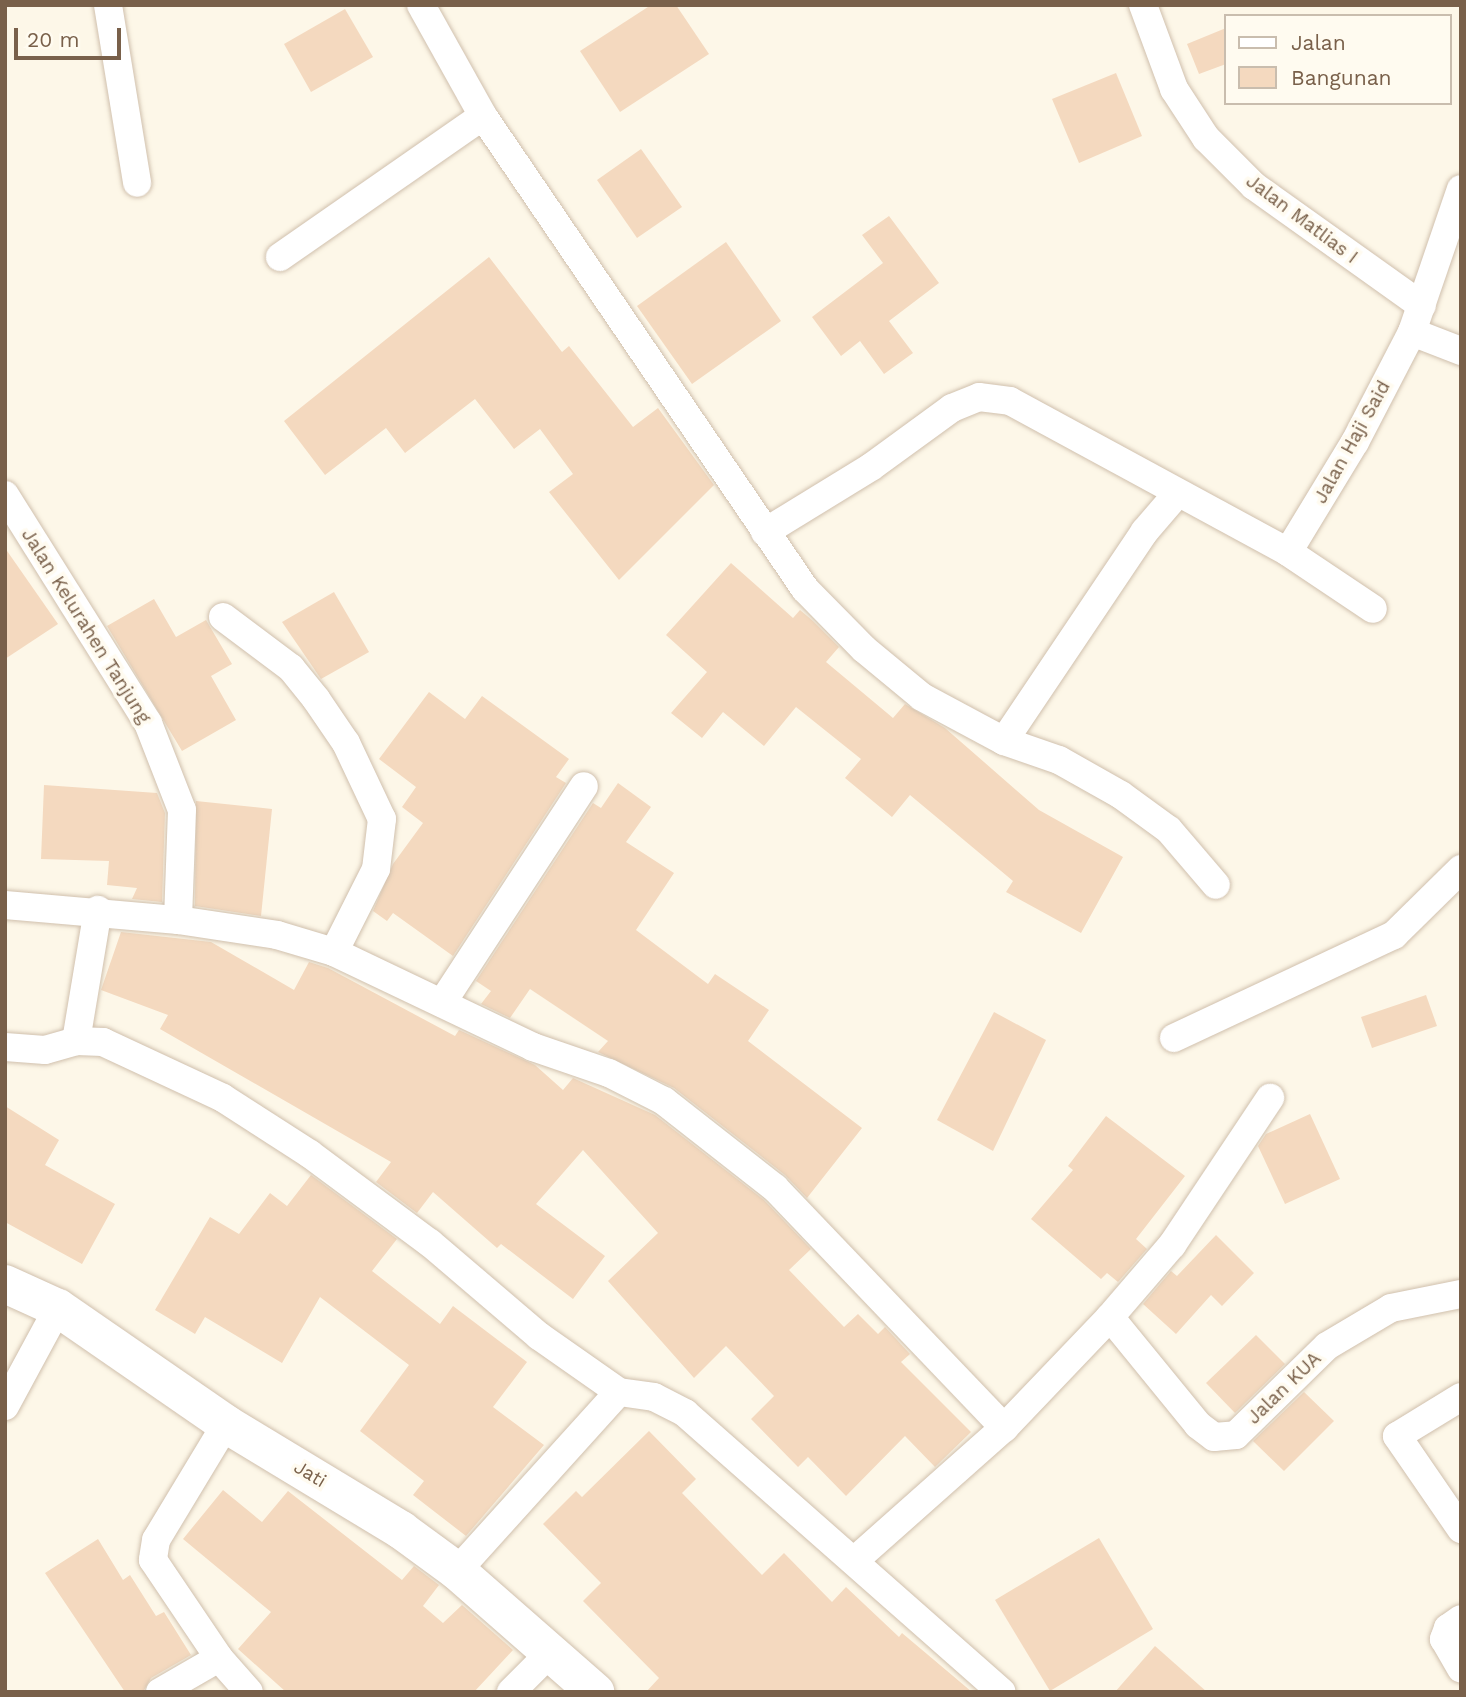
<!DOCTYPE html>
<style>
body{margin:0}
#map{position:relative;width:1466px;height:1697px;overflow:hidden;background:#fdf7e8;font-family:"Work Sans",sans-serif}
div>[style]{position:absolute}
.building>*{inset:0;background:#f4d9bf}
.roads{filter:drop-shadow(0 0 2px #d0c0ad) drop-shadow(0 0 2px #d0c0ad)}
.street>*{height:28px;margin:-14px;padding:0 14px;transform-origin:14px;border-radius:14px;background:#fff}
.secondary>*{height:38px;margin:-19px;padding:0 19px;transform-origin:19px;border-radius:19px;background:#fff}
span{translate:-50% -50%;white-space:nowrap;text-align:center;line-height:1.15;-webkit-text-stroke:7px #fffbf0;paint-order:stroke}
.street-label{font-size:19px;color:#79604a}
.frame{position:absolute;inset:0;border:7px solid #79604a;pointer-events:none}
.legend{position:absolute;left:1224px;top:14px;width:228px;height:91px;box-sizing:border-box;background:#fffbf0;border:2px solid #c9bdae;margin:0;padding:9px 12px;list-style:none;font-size:21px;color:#79604a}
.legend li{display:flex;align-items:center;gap:14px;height:35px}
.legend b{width:35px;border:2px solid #c9bdae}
.scale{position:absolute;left:14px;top:28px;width:107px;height:32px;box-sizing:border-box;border:4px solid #79604a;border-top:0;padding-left:9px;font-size:21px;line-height:24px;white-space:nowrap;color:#79604a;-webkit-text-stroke:5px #fffbf0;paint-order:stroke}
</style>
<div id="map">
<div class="building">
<i style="clip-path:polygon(651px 5px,676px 5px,709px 54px,620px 112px,580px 51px)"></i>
<i style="clip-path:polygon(345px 9px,373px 57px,311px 92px,284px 44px)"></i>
<i style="clip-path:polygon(1226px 28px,1226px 64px,1199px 74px,1187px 44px)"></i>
<i style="clip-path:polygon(1116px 73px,1142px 136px,1079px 163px,1052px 99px)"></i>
<i style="clip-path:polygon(641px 149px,682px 207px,637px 238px,597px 180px)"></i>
<i style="clip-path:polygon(889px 216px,939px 283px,889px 321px,913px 353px,884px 374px,860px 341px,841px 356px,812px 317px,883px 263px,862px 235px)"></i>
<i style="clip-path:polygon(726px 242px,781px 321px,692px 384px,637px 306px)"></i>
<i style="clip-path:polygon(489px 257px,562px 352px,569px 346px,633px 427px,658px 408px,714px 485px,619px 580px,549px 492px,573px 474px,540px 429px,514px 449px,475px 399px,405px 453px,386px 428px,325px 475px,284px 421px)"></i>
<i style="clip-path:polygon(5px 548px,58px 624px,5px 659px)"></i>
<i style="clip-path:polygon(731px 563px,793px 618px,800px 610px,813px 621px,839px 647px,826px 662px,893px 718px,905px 704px,945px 728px,1039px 810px,1123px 857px,1081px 933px,1006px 892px,1013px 881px,910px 795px,892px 817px,845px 778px,861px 759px,796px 707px,764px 746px,723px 712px,702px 738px,671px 713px,707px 672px,666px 635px)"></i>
<i style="clip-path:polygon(334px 592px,369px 652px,321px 679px,282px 622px)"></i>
<i style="clip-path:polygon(154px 599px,176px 637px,206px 620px,232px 664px,211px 676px,236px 720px,182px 751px,107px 626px)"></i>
<i style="clip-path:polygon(429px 692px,465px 719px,482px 696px,569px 759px,556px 777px,566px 783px,453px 956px,393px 913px,387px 921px,373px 911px,393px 864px,423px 823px,402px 807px,416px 787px,379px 759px)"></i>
<i style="clip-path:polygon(618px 783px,651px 807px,626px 842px,674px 873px,636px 930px,708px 984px,715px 974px,769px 1010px,748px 1041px,862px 1128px,807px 1198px,785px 1175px,674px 1088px,598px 1052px,608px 1041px,530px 989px,510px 1018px,481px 1004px,491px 991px,476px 981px,593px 803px,601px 808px)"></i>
<i style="clip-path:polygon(44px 785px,157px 793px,165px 813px,162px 902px,132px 899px,137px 888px,107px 885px,109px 861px,41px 859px)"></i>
<i style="clip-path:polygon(196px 801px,272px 809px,261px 916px,195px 906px)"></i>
<i style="clip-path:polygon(121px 932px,211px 942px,294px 990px,309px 962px,328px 968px,455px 1036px,459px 1030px,535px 1065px,563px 1090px,573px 1078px,655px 1115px,764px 1200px,811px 1249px,789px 1270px,844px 1327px,858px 1314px,878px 1334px,885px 1327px,910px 1354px,901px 1362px,971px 1432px,935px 1467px,905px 1436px,846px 1496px,808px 1457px,798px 1467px,751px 1419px,774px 1396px,726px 1346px,694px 1378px,608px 1281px,658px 1233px,583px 1150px,536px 1204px,605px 1256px,573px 1299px,501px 1244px,497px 1248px,433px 1192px,417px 1213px,376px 1182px,391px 1162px,160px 1029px,168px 1015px,101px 990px)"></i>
<i style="clip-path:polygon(1426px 995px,1437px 1026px,1372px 1048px,1361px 1017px)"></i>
<i style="clip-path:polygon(994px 1012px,1046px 1040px,993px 1151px,937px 1120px)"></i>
<i style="clip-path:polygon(5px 1106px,59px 1140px,45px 1165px,115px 1204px,82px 1264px,5px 1222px)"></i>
<i style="clip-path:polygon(1310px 1114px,1340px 1179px,1285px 1204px,1258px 1146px,1266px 1134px)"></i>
<i style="clip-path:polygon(1106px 1116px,1185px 1176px,1136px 1239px,1147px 1249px,1118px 1282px,1107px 1273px,1101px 1279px,1031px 1219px,1073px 1170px,1068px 1166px)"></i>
<i style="clip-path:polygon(311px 1175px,397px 1239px,372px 1271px,440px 1324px,453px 1306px,527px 1362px,493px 1407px,544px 1445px,466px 1536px,413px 1495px,424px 1481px,360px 1431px,409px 1365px,320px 1297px,282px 1363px,205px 1317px,195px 1334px,155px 1310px,210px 1217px,239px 1234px,270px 1193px,287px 1206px)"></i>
<i style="clip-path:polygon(1216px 1235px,1254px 1273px,1222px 1306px,1211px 1295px,1176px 1334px,1143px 1304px,1171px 1271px,1177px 1276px)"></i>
<i style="clip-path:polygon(1256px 1335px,1285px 1364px,1235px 1413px,1206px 1383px)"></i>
<i style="clip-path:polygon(1304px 1392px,1334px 1421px,1284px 1471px,1253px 1441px)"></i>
<i style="clip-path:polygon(649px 1431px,696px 1479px,682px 1493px,762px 1575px,784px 1553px,832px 1602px,846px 1587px,899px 1637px,902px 1633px,972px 1692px,646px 1692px,659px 1678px,583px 1601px,601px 1583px,543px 1524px,576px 1491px,582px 1497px)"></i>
<i style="clip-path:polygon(223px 1490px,262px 1522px,288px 1491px,402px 1580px,414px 1566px,439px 1585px,423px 1606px,443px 1623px,462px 1605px,513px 1650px,474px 1692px,286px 1692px,238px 1649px,271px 1612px,183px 1539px)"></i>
<i style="clip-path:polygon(1099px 1538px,1153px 1629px,1050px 1691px,995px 1600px)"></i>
<i style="clip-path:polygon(98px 1539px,123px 1580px,130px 1575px,156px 1616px,164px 1612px,191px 1655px,151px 1678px,143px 1692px,125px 1692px,45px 1573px)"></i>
<i style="clip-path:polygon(1155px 1646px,1207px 1692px,1115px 1692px)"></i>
</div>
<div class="roads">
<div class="street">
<i style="left:108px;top:5px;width:180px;rotate:80.7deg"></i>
<i style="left:421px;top:5px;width:127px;rotate:60.8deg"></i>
<i style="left:483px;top:116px;width:572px;rotate:55.75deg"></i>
<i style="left:805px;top:589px;width:84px;rotate:45.5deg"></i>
<i style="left:864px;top:649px;width:75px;rotate:39.6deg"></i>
<i style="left:922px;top:697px;width:93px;rotate:28.2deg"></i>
<i style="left:1143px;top:5px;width:90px;rotate:69.7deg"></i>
<i style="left:1174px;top:89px;width:59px;rotate:56.9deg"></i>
<i style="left:1206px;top:138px;width:68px;rotate:45deg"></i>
<i style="left:1254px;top:186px;width:206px;rotate:35.5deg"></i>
<i style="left:280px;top:257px;width:247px;rotate:-34.8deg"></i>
<i style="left:1412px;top:332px;width:53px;rotate:21.2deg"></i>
<i style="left:5px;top:495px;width:269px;rotate:57.9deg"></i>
<i style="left:148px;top:723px;width:93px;rotate:68.7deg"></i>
<i style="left:182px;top:810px;width:110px;rotate:92.1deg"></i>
<i style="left:1176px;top:495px;width:48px;rotate:130.7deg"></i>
<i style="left:1145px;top:531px;width:253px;rotate:123.9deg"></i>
<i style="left:1004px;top:741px;width:58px;rotate:19.1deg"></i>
<i style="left:1059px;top:760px;width:71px;rotate:29.4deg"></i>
<i style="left:1121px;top:795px;width:59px;rotate:36.1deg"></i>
<i style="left:1169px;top:830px;width:72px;rotate:49.5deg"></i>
<i style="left:765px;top:532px;width:124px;rotate:-31.5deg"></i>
<i style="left:871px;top:467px;width:100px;rotate:-36.1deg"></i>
<i style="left:952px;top:408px;width:29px;rotate:-22deg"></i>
<i style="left:979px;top:397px;width:31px;rotate:7deg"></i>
<i style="left:1010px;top:401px;width:316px;rotate:28.5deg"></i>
<i style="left:1288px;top:552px;width:102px;rotate:33.8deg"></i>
<i style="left:1288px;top:552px;width:129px;rotate:-58.7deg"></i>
<i style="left:1355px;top:442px;width:124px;rotate:-62.6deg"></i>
<i style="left:1412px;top:332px;width:151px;rotate:-71.1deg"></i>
<i style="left:223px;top:617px;width:85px;rotate:36.9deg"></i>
<i style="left:291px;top:668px;width:40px;rotate:51deg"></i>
<i style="left:316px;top:699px;width:53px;rotate:55.7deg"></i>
<i style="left:346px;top:743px;width:84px;rotate:64.7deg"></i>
<i style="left:382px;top:819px;width:50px;rotate:96.8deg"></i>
<i style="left:376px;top:869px;width:93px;rotate:116.8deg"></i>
<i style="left:5px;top:905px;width:174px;rotate:5deg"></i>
<i style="left:178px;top:920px;width:100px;rotate:8.6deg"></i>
<i style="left:277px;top:935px;width:59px;rotate:16.6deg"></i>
<i style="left:334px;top:952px;width:221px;rotate:25.5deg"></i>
<i style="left:533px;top:1047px;width:80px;rotate:18.9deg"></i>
<i style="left:609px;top:1073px;width:62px;rotate:27deg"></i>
<i style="left:664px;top:1101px;width:141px;rotate:38.1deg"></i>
<i style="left:775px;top:1188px;width:332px;rotate:46.3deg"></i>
<i style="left:442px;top:1003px;width:259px;rotate:-56.8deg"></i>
<i style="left:1174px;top:1038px;width:243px;rotate:-25.1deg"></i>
<i style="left:1394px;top:935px;width:94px;rotate:-44.6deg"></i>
<i style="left:76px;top:1041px;width:133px;rotate:-80.5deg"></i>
<i style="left:5px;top:1047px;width:40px;rotate:4.3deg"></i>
<i style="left:45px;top:1050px;width:32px;rotate:-16deg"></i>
<i style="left:76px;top:1041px;width:27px;rotate:2deg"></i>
<i style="left:103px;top:1042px;width:132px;rotate:25deg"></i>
<i style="left:223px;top:1098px;width:103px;rotate:32.8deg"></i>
<i style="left:310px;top:1154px;width:149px;rotate:36.6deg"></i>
<i style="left:430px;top:1243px;width:143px;rotate:40.5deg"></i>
<i style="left:539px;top:1336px;width:98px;rotate:35deg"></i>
<i style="left:619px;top:1392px;width:35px;rotate:8deg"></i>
<i style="left:654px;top:1397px;width:35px;rotate:27deg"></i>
<i style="left:685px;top:1413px;width:422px;rotate:41.4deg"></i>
<i style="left:1110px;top:1317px;width:139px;rotate:50.8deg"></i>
<i style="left:1198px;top:1425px;width:20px;rotate:37deg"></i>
<i style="left:1214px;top:1437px;width:22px;rotate:-5deg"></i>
<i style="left:1236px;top:1435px;width:127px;rotate:-44.4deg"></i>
<i style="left:1327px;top:1346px;width:74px;rotate:-30.7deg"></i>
<i style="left:1391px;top:1308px;width:71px;rotate:-11.3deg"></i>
<i style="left:1461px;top:1397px;width:75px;rotate:148.6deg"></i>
<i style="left:1397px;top:1436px;width:113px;rotate:55.5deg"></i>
<i style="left:5px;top:1406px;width:111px;rotate:-61.6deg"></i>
<i style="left:226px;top:1424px;width:135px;rotate:121.1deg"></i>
<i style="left:156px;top:1540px;width:20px;rotate:99deg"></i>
<i style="left:153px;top:1560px;width:118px;rotate:56deg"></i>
<i style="left:219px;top:1658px;width:45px;rotate:48.6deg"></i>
<i style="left:854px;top:1561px;width:200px;rotate:-41.6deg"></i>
<i style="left:1004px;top:1428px;width:153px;rotate:-46.3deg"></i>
<i style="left:1110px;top:1317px;width:95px;rotate:-49.3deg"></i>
<i style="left:1172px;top:1245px;width:177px;rotate:-56.3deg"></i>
<i style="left:457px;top:1571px;width:241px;rotate:-47.9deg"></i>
<i style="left:1461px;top:1619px;width:16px;rotate:145deg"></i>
<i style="left:1448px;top:1628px;width:12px;rotate:110deg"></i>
<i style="left:1444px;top:1639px;width:34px;rotate:60deg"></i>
<i style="left:160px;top:1692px;width:68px;rotate:-30deg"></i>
<i style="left:511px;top:1692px;width:54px;rotate:-45deg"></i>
</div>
<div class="secondary">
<i style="left:5px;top:1284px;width:58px;rotate:24.4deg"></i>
<i style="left:58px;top:1308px;width:204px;rotate:34.6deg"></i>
<i style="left:226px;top:1424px;width:205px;rotate:31.2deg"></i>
<i style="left:401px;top:1530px;width:69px;rotate:36.2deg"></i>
<i style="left:457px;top:1571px;width:184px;rotate:41.2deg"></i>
</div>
</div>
<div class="street-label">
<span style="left:1302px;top:219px;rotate:37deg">Jalan Matlias I</span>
<span style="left:1352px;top:442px;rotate:-61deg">Jalan Haji Said</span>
<span style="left:86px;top:626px;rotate:58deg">Jalan Kelurahen Tanjung</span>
<span style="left:1284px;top:1388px;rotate:-44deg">Jalan KUA</span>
<span style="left:310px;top:1474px;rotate:31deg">Jati</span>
</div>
<div class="frame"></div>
<ul class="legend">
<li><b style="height:9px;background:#fff"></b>Jalan</li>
<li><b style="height:19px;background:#f4d9bf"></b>Bangunan</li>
</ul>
<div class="scale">20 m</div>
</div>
